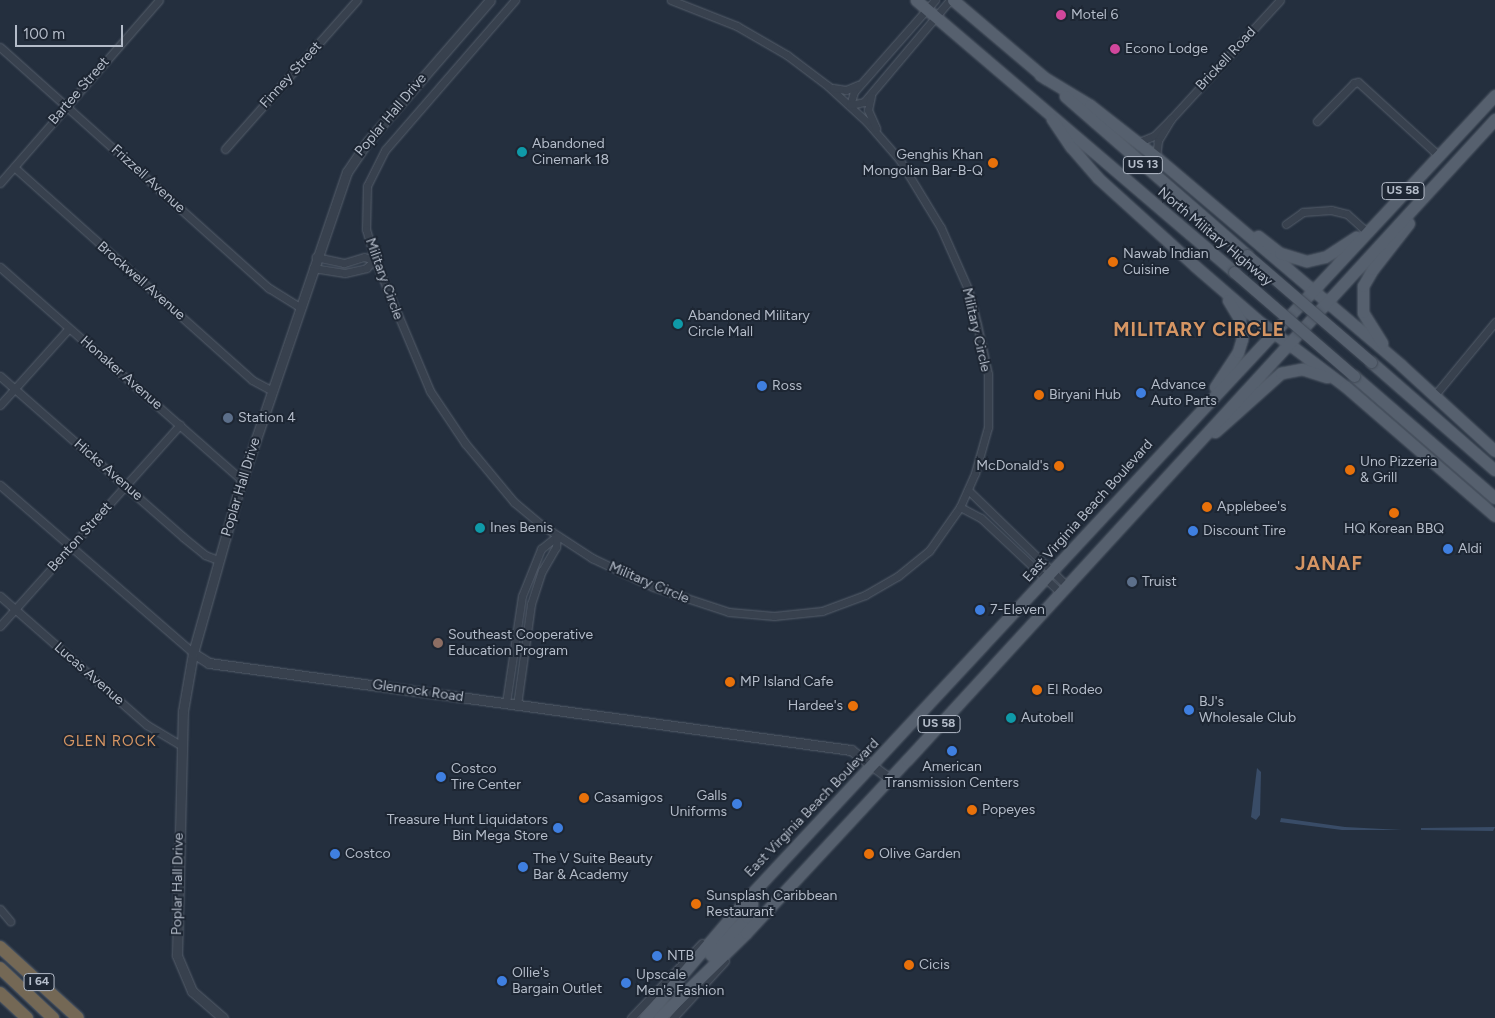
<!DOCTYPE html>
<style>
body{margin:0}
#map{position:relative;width:1495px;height:1018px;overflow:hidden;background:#242f3e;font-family:Figtree,sans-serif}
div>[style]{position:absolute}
.water>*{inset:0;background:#394c67}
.roads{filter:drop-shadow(0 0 1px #565f6c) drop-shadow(0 0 1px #565f6c)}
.minor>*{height:7px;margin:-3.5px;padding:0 3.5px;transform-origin:3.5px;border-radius:3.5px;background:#38414e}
.tertiary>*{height:9px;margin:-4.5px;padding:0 4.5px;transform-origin:4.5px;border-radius:4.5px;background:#38414e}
.primary>*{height:11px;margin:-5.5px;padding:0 5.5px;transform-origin:5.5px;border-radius:5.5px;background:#56606e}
.motorway>*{height:12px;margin:-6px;padding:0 6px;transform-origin:6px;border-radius:6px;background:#746855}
.bridges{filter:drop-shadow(0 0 1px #414a57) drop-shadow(0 0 1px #414a57)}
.primary-bridge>*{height:11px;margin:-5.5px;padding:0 5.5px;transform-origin:5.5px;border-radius:5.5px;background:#56606e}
.dots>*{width:14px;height:14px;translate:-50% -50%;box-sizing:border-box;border:2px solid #1d2633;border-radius:50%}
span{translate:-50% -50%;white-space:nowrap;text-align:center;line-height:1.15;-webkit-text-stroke:4px #1d2633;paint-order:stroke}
.shield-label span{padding:1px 4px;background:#1d2633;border:1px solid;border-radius:4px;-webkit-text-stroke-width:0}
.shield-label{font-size:12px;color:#b4bcc9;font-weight:700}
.poi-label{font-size:14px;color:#b4bcc9}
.left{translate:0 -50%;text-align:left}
.right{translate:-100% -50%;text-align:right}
.street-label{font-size:14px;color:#b4bcc9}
.neighbourhood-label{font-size:15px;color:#d59563;letter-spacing:1px}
.district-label{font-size:19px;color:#d59563;font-weight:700;letter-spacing:1px}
.scale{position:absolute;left:15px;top:25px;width:108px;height:22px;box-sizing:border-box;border:2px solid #b4bcc9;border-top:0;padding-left:6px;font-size:15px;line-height:18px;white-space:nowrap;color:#b4bcc9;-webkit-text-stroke:4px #1d2633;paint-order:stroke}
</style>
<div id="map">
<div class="water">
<i style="clip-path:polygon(1257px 768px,1261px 772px,1260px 815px,1256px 820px,1251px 817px)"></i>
<i style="clip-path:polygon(1281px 818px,1345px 827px,1402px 830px,1342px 830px,1280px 822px)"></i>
<i style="clip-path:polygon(1495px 827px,1493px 831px,1421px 830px,1421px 828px)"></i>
</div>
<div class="roads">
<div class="minor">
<i style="left:515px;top:0;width:198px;rotate:130.9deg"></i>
<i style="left:385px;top:150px;width:40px;rotate:116.6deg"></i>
<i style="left:367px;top:186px;width:43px;rotate:91.3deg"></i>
<i style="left:366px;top:229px;width:32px;rotate:74deg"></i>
<i style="left:375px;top:260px;width:142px;rotate:67.2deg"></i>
<i style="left:430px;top:391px;width:63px;rotate:56.1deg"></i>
<i style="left:465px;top:443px;width:77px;rotate:50.3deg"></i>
<i style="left:514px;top:502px;width:38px;rotate:40deg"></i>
<i style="left:543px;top:526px;width:59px;rotate:33.1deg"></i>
<i style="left:592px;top:558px;width:68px;rotate:25.4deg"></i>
<i style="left:653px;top:587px;width:80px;rotate:18.2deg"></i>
<i style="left:729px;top:612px;width:45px;rotate:5.1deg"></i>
<i style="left:774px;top:616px;width:48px;rotate:-5.9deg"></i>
<i style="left:822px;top:611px;width:46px;rotate:-20.4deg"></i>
<i style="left:865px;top:595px;width:38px;rotate:-30deg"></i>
<i style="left:898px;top:576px;width:40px;rotate:-39deg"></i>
<i style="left:929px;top:551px;width:54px;rotate:-54.8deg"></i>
<i style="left:960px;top:507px;width:37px;rotate:-66deg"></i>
<i style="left:975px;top:473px;width:48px;rotate:-74.2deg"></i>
<i style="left:988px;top:427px;width:53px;rotate:-90deg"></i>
<i style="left:988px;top:374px;width:51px;rotate:-102.4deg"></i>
<i style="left:977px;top:324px;width:36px;rotate:-104deg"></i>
<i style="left:968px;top:289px;width:67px;rotate:-113.9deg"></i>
<i style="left:941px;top:228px;width:81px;rotate:-121.3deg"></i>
<i style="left:899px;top:159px;width:49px;rotate:-130.9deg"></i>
<i style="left:867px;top:122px;width:53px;rotate:-137.3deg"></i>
<i style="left:828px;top:86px;width:51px;rotate:-142.9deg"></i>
<i style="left:787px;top:55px;width:58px;rotate:-149.9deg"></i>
<i style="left:737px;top:26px;width:71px;rotate:-158.5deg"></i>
<i style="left:935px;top:0;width:123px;rotate:131.4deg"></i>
<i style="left:854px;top:92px;width:14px;rotate:107deg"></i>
<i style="left:850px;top:105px;width:14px;rotate:-12deg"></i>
<i style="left:864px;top:102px;width:133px;rotate:-49.9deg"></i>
<i style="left:0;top:47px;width:361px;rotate:41.9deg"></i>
<i style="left:269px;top:288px;width:36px;rotate:32deg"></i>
<i style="left:833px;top:88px;width:13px;rotate:9deg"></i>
<i style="left:846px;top:90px;width:13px;rotate:-23deg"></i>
<i style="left:871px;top:96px;width:14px;rotate:102deg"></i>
<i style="left:868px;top:110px;width:20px;rotate:66deg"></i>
<i style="left:1171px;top:119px;width:161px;rotate:-47.5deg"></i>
<i style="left:1317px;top:121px;width:53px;rotate:-45.8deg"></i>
<i style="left:1354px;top:83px;width:4px;rotate:-14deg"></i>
<i style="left:1358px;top:82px;width:108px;rotate:42.4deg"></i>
<i style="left:1139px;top:142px;width:16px;rotate:-22deg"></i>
<i style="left:1154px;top:136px;width:24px;rotate:-45deg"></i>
<i style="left:1171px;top:119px;width:26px;rotate:121deg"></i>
<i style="left:1158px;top:141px;width:16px;rotate:97deg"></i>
<i style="left:225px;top:149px;width:199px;rotate:-48.5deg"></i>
<i style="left:14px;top:167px;width:319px;rotate:41.8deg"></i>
<i style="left:252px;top:380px;width:21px;rotate:28deg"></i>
<i style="left:0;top:183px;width:242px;rotate:-49deg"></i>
<i style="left:1286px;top:224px;width:21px;rotate:-35deg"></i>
<i style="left:1303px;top:212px;width:28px;rotate:-4deg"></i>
<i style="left:1331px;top:210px;width:16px;rotate:14deg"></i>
<i style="left:1347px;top:214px;width:25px;rotate:42deg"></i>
<i style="left:0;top:267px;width:322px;rotate:41.4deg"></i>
<i style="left:313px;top:268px;width:32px;rotate:9deg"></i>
<i style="left:345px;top:273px;width:22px;rotate:-13deg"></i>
<i style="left:366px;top:268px;width:12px;rotate:-42deg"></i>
<i style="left:375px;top:260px;width:11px;rotate:-165deg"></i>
<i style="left:364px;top:257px;width:21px;rotate:163deg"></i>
<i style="left:344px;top:263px;width:29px;rotate:-168deg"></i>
<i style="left:0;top:376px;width:244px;rotate:41.3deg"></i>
<i style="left:183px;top:537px;width:28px;rotate:39deg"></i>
<i style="left:205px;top:555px;width:14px;rotate:21deg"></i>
<i style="left:1434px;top:396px;width:96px;rotate:-50.5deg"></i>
<i style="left:0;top:405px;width:103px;rotate:-48.1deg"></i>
<i style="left:0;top:485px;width:256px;rotate:41deg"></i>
<i style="left:968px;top:490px;width:138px;rotate:44.1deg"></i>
<i style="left:960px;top:507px;width:24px;rotate:28deg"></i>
<i style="left:981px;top:518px;width:110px;rotate:43.2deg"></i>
<i style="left:0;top:596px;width:196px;rotate:41.3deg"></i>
<i style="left:147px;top:725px;width:41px;rotate:31deg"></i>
<i style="left:0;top:626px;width:270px;rotate:-48.2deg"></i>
<i style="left:506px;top:703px;width:108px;rotate:-81.5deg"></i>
<i style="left:522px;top:596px;width:51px;rotate:-68deg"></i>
<i style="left:541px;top:549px;width:21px;rotate:-39deg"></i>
<i style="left:517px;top:705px;width:102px;rotate:-82.1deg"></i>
<i style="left:531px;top:604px;width:35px;rotate:-72deg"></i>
<i style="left:542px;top:571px;width:28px;rotate:-60deg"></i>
<i style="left:556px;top:547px;width:11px;rotate:-85deg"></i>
<i style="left:0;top:909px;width:16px;rotate:50deg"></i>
<i style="left:631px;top:1018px;width:103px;rotate:-46.6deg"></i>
<i style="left:673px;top:1018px;width:77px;rotate:-47.6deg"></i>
</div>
<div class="tertiary">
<i style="left:193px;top:653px;width:19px;rotate:32deg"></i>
<i style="left:209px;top:663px;width:648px;rotate:7.72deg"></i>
<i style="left:851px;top:750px;width:47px;rotate:36.4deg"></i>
<i style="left:223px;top:1018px;width:41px;rotate:-138.9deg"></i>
<i style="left:192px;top:991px;width:39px;rotate:-113deg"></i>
<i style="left:177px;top:955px;width:244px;rotate:-88.6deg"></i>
<i style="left:183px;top:711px;width:59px;rotate:-80.2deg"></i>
<i style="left:193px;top:653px;width:173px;rotate:-74.3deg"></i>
<i style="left:240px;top:486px;width:332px;rotate:-71.2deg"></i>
<i style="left:347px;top:172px;width:37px;rotate:-56deg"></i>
<i style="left:368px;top:141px;width:186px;rotate:-49.1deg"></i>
</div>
<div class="primary">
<i style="left:916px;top:0;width:418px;rotate:40.5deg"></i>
<i style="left:953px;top:0;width:122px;rotate:40.3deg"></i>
<i style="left:1040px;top:75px;width:58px;rotate:31deg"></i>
<i style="left:1090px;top:105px;width:84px;rotate:38.2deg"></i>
<i style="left:1156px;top:157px;width:321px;rotate:40.3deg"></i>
<i style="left:1401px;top:365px;width:127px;rotate:42.5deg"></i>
<i style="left:1065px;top:96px;width:242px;rotate:41.1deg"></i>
<i style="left:1052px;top:119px;width:34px;rotate:56deg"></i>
<i style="left:1071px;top:147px;width:41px;rotate:48.9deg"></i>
<i style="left:1098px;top:178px;width:131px;rotate:42.2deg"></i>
<i style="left:1195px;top:266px;width:87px;rotate:40.8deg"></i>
<i style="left:1261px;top:323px;width:105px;rotate:36.9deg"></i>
<i style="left:1345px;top:386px;width:198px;rotate:40.9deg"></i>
<i style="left:1258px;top:236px;width:28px;rotate:38deg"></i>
<i style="left:1280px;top:253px;width:28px;rotate:17deg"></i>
<i style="left:1307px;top:261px;width:18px;rotate:-13deg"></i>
<i style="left:1325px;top:257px;width:37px;rotate:-33deg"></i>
<i style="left:1382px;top:343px;width:36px;rotate:-122deg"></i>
<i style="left:1363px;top:312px;width:26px;rotate:-90deg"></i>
<i style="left:1363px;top:286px;width:20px;rotate:-60deg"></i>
<i style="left:1373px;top:269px;width:58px;rotate:-52deg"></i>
<i style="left:1371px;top:362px;width:164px;rotate:41.1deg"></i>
<i style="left:1354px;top:376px;width:186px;rotate:40.9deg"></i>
<i style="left:1215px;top:387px;width:42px;rotate:-56.7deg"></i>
<i style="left:1238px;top:352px;width:14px;rotate:-73deg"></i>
<i style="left:1242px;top:339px;width:19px;rotate:-96deg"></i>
<i style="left:1240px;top:320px;width:23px;rotate:-121deg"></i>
<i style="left:1215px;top:432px;width:89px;rotate:-41.8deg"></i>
<i style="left:1281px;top:373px;width:21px;rotate:-11deg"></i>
<i style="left:1302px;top:369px;width:26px;rotate:18deg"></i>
<i style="left:711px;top:955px;width:52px;rotate:-46.5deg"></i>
<i style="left:747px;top:917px;width:14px;rotate:-69deg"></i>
<i style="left:752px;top:904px;width:8px;rotate:-120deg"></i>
<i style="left:645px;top:1018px;width:150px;rotate:-49.6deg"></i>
<i style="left:742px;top:904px;width:1105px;rotate:-47.05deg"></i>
<i style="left:659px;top:1018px;width:122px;rotate:-44.3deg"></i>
<i style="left:746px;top:933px;width:236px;rotate:-47.1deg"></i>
<i style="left:907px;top:760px;width:870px;rotate:-47.47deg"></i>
</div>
<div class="motorway">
<i style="left:0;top:947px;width:105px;rotate:42.3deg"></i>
<i style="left:0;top:968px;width:73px;rotate:43.3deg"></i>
<i style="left:0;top:993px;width:37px;rotate:43deg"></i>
</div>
</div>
<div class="bridges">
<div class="primary-bridge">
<i style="left:1247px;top:255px;width:164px;rotate:40.8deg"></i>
<i style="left:1234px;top:272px;width:159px;rotate:40.9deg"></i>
</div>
</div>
<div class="dots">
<i style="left:1061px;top:15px;background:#d1479c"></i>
<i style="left:1115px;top:49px;background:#d1479c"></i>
<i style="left:522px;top:152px;background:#0f9aa8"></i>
<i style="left:993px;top:163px;background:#e8710a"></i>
<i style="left:1113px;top:262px;background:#e8710a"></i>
<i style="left:678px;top:324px;background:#0f9aa8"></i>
<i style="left:762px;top:386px;background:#3f7fe0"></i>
<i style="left:1141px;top:393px;background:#3f7fe0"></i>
<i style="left:1039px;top:395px;background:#e8710a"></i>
<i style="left:228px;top:418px;background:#5c6f8a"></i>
<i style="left:1059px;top:466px;background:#e8710a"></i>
<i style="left:1350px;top:470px;background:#e8710a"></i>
<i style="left:1207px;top:507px;background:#e8710a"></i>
<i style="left:1394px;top:513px;background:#e8710a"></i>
<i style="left:480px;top:528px;background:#0f9aa8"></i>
<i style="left:1193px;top:531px;background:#3f7fe0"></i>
<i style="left:1448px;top:549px;background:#3f7fe0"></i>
<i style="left:1132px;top:582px;background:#5c6f8a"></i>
<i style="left:980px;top:610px;background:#3f7fe0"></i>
<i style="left:438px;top:643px;background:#8d6e63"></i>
<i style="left:730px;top:682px;background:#e8710a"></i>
<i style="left:1037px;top:690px;background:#e8710a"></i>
<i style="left:853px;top:706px;background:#e8710a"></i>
<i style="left:1189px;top:710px;background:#3f7fe0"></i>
<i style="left:1011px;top:718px;background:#0f9aa8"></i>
<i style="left:952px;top:751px;background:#3f7fe0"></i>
<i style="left:441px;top:777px;background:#3f7fe0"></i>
<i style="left:584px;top:798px;background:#e8710a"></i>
<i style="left:737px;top:804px;background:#3f7fe0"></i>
<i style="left:972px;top:810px;background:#e8710a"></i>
<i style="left:558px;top:828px;background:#3f7fe0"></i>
<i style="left:335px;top:854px;background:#3f7fe0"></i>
<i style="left:869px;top:854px;background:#e8710a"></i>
<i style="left:523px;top:867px;background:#3f7fe0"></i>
<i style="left:696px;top:904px;background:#e8710a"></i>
<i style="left:657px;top:956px;background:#3f7fe0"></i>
<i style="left:909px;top:965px;background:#e8710a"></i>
<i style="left:502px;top:981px;background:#3f7fe0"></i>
<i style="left:626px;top:983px;background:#3f7fe0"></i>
</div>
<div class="shield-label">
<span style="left:1143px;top:165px">US 13</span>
<span style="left:1403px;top:191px">US 58</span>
<span style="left:939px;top:724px">US 58</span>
<span style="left:39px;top:982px">I 64</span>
</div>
<div class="poi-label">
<span class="left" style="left:1071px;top:15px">Motel 6</span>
<span class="left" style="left:1125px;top:49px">Econo Lodge</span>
<span class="left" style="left:532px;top:152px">Abandoned<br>Cinemark 18</span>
<span class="right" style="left:983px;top:163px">Genghis Khan<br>Mongolian Bar-B-Q</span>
<span class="left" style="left:1123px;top:262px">Nawab Indian<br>Cuisine</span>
<span class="left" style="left:688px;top:324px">Abandoned Military<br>Circle Mall</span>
<span class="left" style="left:1151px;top:393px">Advance<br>Auto Parts</span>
<span class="left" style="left:772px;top:386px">Ross</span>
<span class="left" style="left:1049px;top:395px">Biryani Hub</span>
<span class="left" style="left:238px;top:418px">Station 4</span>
<span class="left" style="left:1360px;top:470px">Uno Pizzeria<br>&amp; Grill</span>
<span class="right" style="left:1049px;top:466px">McDonald's</span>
<span class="left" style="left:1217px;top:507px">Applebee's</span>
<span class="left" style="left:490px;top:528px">Ines Benis</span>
<span style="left:1394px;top:529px">HQ Korean BBQ</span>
<span class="left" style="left:1203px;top:531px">Discount Tire</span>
<span class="left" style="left:1458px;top:549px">Aldi</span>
<span class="left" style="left:1142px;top:582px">Truist</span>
<span class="left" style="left:990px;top:610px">7-Eleven</span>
<span class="left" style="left:448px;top:643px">Southeast Cooperative<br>Education Program</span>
<span class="left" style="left:740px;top:682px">MP Island Cafe</span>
<span class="left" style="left:1047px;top:690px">El Rodeo</span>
<span class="left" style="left:1199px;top:710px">BJ's<br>Wholesale Club</span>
<span class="right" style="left:843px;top:706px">Hardee's</span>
<span class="left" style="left:1021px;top:718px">Autobell</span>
<span style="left:952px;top:775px">American<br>Transmission Centers</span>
<span class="left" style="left:451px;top:777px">Costco<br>Tire Center</span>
<span class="right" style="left:727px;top:804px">Galls<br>Uniforms</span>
<span class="left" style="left:594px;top:798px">Casamigos</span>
<span class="left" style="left:982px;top:810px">Popeyes</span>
<span class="right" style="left:548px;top:828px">Treasure Hunt Liquidators<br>Bin Mega Store</span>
<span class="left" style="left:345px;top:854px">Costco</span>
<span class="left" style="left:879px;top:854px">Olive Garden</span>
<span class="left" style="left:533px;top:867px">The V Suite Beauty<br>Bar &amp; Academy</span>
<span class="left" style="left:706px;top:904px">Sunsplash Caribbean<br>Restaurant</span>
<span class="left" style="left:667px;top:956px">NTB</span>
<span class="left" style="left:919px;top:965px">Cicis</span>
<span class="left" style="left:512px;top:981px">Ollie's<br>Bargain Outlet</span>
<span class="left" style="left:636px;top:983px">Upscale<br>Men's Fashion</span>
</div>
<div class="street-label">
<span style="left:1226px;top:59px;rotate:-47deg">Brickell Road</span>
<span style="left:291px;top:75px;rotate:-48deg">Finney Street</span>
<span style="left:79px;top:91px;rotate:-49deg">Bartee Street</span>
<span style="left:391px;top:115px;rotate:-50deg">Poplar Hall Drive</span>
<span style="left:148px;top:179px;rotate:42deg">Frizzell Avenue</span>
<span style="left:1215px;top:237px;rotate:40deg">North Military Highway</span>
<span style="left:384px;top:279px;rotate:70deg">Military Circle</span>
<span style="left:141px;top:281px;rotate:41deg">Brockwell Avenue</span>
<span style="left:976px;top:330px;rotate:77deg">Military Circle</span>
<span style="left:121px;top:373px;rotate:41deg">Honaker Avenue</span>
<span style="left:108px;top:470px;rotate:41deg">Hicks Avenue</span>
<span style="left:241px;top:487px;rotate:-73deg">Poplar Hall Drive</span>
<span style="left:1088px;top:511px;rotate:-48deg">East Virginia Beach Boulevard</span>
<span style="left:80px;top:537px;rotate:-48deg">Benton Street</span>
<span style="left:649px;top:583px;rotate:23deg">Military Circle</span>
<span style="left:89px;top:674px;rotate:41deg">Lucas Avenue</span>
<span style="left:418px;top:691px;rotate:8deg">Glenrock Road</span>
<span style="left:812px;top:808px;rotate:-46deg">East Virginia Beach Boulevard</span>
<span style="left:178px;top:884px;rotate:-89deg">Poplar Hall Drive</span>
</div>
<div class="neighbourhood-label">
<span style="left:110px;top:742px">GLEN ROCK</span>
</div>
<div class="district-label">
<span style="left:1199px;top:330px">MILITARY CIRCLE</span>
<span style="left:1329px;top:564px">JANAF</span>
</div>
<div class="scale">100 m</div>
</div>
